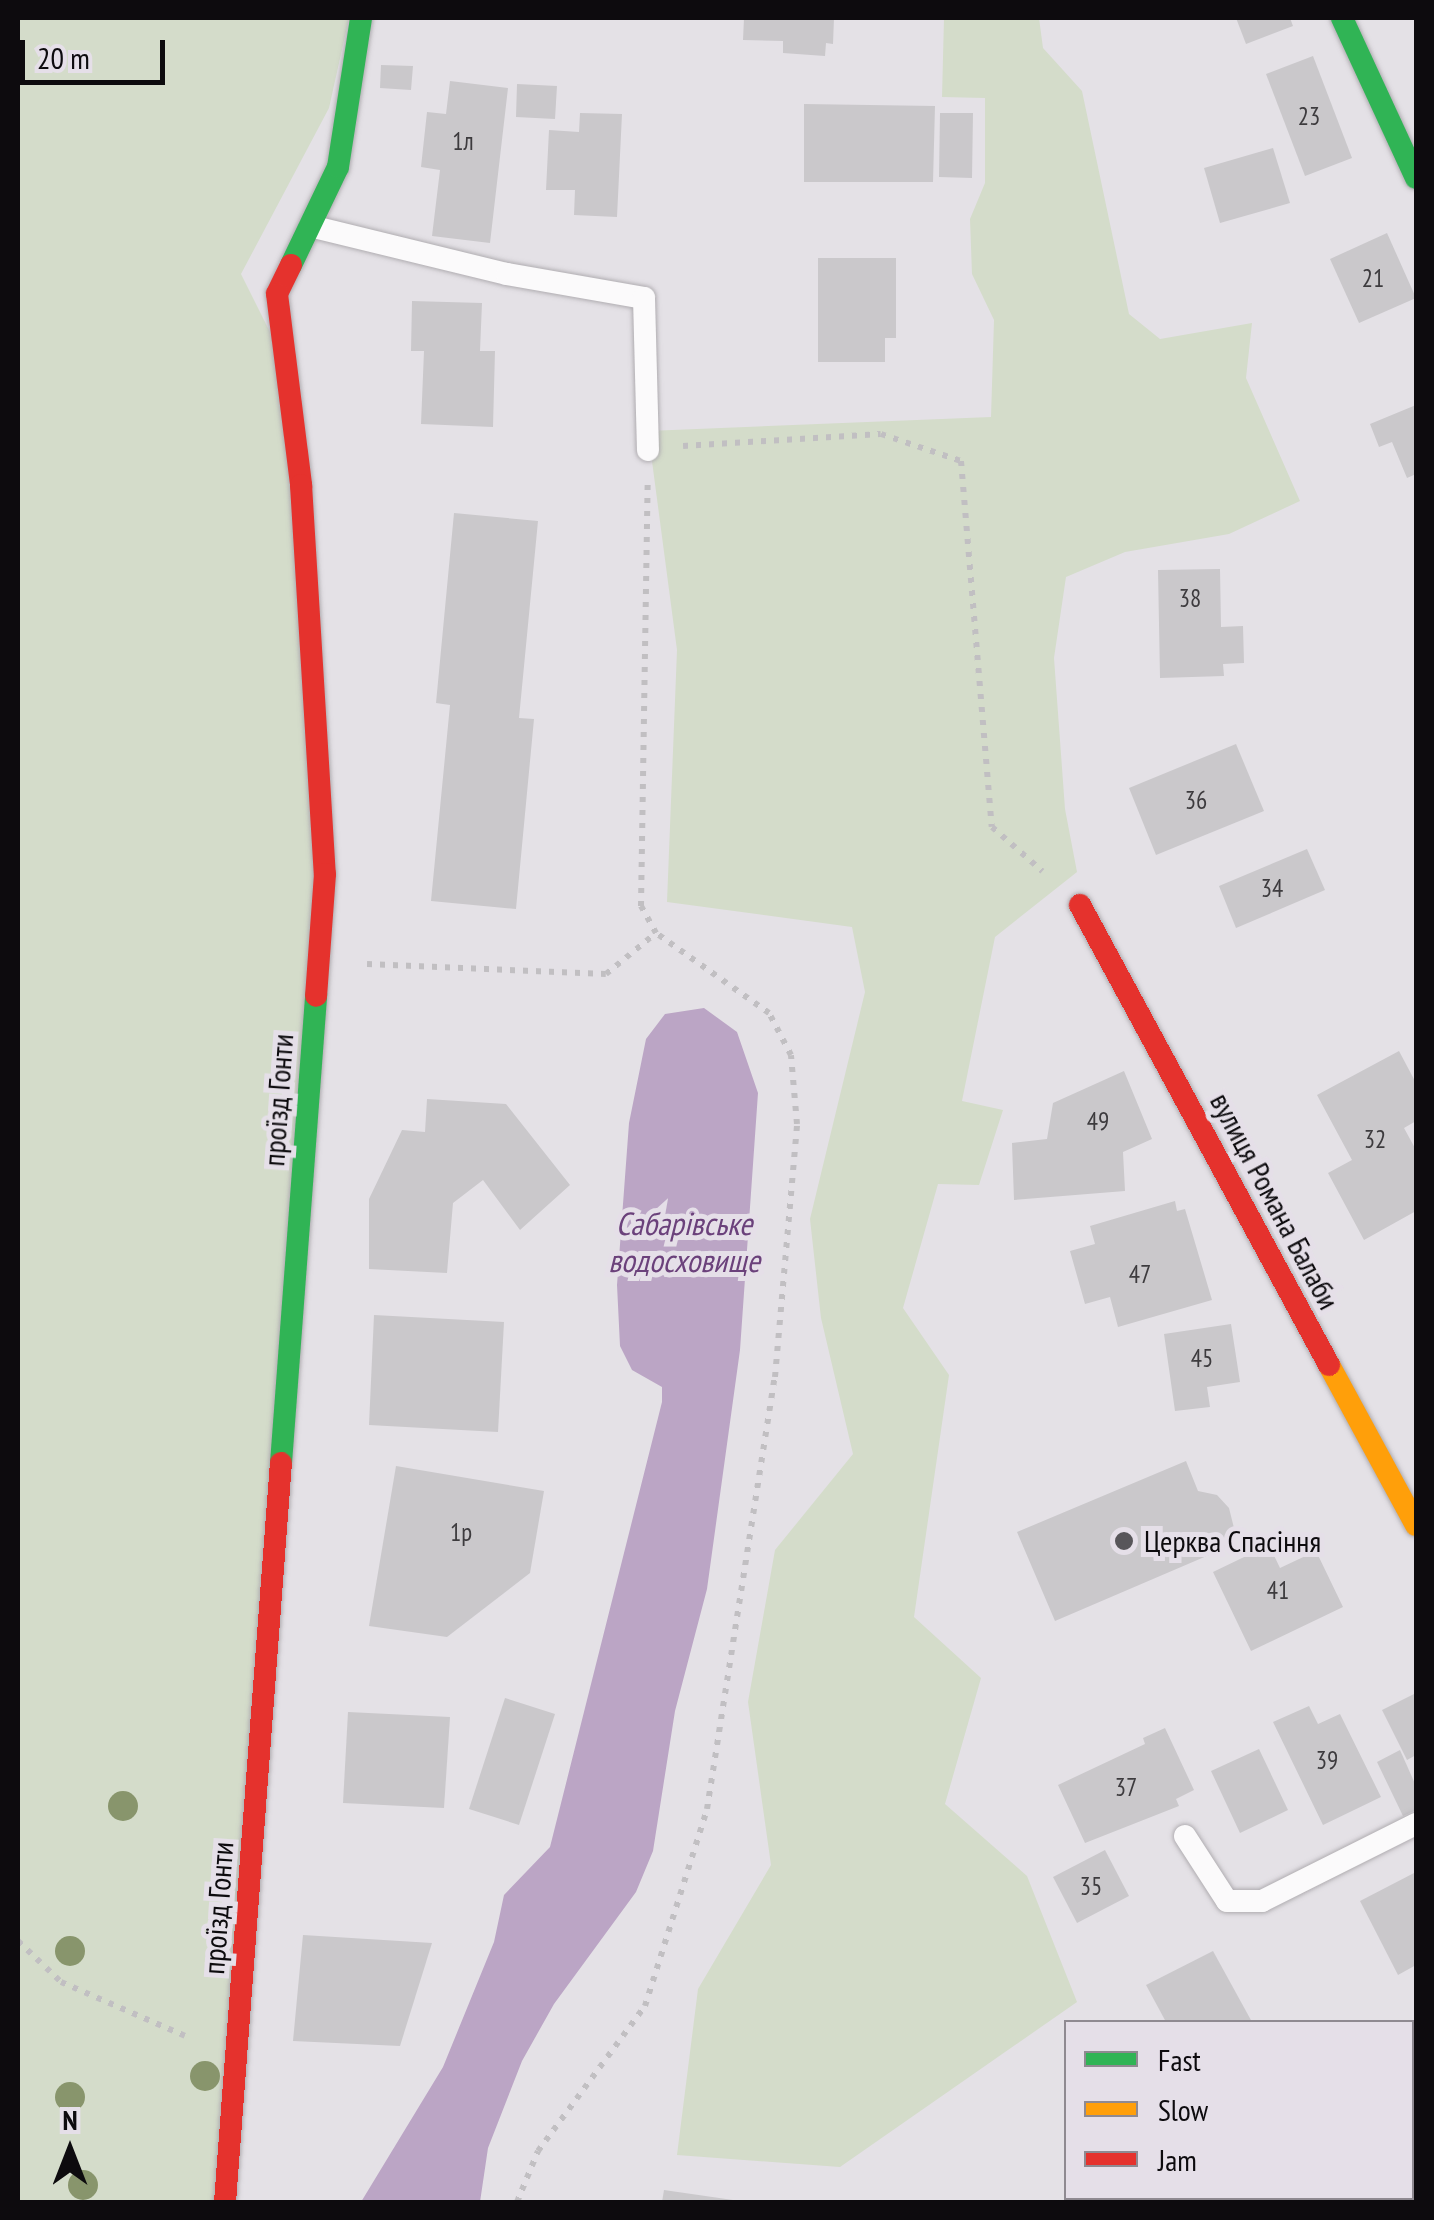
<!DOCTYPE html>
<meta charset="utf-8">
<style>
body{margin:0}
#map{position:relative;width:1434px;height:2220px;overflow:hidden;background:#e4e1e6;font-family:"PT Sans Narrow",sans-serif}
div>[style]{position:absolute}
.green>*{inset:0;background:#d4dcca}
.water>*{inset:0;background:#bba5c5}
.building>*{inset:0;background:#cac8cb}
.path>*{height:6px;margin-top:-3px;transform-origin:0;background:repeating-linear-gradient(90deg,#c1bfc2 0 5px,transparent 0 13px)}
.roads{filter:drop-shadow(0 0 2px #b0adb1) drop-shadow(0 0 2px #b0adb1)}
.lane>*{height:22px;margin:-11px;padding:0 11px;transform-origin:11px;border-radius:11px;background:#fbfafb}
.fast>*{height:22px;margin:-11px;padding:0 11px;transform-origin:11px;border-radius:11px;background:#30b455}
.slow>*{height:22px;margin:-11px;padding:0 11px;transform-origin:11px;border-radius:11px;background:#ff9f0a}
.jam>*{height:22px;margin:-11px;padding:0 11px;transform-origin:11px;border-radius:11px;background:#e5322d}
.trees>*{width:30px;height:30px;margin:-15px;border-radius:50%;background:#88956c}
.dots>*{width:28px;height:28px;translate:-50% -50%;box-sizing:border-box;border:5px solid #e5dfe8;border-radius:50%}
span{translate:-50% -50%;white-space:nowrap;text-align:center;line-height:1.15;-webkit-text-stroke:10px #e5dfe8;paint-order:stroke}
.number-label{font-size:25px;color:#3d3b3e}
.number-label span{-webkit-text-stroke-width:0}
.street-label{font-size:30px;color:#0d0b0e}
.poi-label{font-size:30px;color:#0d0b0e}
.left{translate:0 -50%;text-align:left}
.water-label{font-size:32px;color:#6b417b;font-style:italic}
.frame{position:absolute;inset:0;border:20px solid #0d0b0e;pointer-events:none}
.legend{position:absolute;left:1064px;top:2020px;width:350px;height:180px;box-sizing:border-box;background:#e5dfe8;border:2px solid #8f8a91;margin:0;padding:12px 18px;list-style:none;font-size:30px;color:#0d0b0e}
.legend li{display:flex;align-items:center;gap:20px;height:50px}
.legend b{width:50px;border:2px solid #8f8a91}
.north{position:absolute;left:20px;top:2100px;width:100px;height:100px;-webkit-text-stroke:8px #e5dfe8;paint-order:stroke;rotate:0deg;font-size:28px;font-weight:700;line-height:40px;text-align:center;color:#0d0b0e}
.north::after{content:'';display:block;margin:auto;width:35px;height:45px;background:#0d0b0e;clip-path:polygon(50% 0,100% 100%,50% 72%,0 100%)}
.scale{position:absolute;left:20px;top:40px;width:145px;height:45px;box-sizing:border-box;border:5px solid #0d0b0e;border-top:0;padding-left:12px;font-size:30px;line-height:35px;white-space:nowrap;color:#0d0b0e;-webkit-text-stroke:8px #e5dfe8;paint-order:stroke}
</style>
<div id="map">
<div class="green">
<i style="clip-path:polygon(18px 18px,349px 18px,329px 108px,241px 274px,286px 364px,325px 874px,225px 2202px,18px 2202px)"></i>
<i style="clip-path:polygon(944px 18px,1039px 18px,1043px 48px,1082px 91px,1129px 314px,1160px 339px,1252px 323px,1246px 378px,1300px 501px,1229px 534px,1125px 552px,1066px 577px,1054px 658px,1065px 809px,1077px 872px,995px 937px,962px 1101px,1003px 1110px,979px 1185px,938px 1184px,903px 1308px,949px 1375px,914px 1617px,981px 1678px,945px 1804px,1027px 1876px,1077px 2002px,840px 2167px,677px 2155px,698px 1989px,771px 1865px,748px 1702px,775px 1550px,853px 1454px,821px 1318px,810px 1219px,865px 992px,852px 927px,667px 902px,677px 650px,648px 431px,991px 417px,994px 320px,972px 274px,970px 219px,985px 183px,985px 98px,942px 97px)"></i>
</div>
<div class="water">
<i style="clip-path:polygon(704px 1008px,737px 1032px,758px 1093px,740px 1350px,707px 1589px,675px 1711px,653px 1851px,636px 1892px,554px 2004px,522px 2061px,488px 2148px,480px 2202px,361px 2202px,443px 2067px,494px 1942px,504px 1895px,550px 1847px,662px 1402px,662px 1387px,632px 1370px,620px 1346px,617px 1285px,629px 1123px,646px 1039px,665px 1014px)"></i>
</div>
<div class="building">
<i style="clip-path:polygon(744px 18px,834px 18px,833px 44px,826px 43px,825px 56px,783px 53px,783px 41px,743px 40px)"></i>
<i style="clip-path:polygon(1236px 18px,1290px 18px,1293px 26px,1246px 44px)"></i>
<i style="clip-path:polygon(1313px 56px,1352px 158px,1305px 176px,1266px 74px)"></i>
<i style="clip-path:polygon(381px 65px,413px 66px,411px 90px,380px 88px)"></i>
<i style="clip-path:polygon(450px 81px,508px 88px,490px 243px,432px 236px,440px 170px,421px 167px,427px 112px,446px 114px)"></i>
<i style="clip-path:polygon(517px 84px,557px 86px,555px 119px,516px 117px)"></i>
<i style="clip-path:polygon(804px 104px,935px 106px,933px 182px,804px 182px)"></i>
<i style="clip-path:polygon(580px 113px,622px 114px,617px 217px,574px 215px,575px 190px,546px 190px,549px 130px,579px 132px)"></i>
<i style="clip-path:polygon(940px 113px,973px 113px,972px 178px,939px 177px)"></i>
<i style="clip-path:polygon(1273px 148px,1290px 203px,1220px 223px,1204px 168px)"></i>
<i style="clip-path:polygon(1387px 233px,1416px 298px,1359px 323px,1330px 259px)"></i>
<i style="clip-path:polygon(818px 258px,896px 258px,896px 338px,885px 338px,885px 362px,818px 362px)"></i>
<i style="clip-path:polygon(412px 301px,482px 303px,480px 351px,495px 351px,493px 427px,421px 424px,424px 351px,411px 351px)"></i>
<i style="clip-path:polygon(1416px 405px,1416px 474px,1407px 478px,1392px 442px,1379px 447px,1370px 424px)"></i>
<i style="clip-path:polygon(454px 513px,538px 521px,519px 718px,534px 719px,516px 909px,431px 901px,450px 705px,436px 703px)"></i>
<i style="clip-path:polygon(1220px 569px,1221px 627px,1243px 626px,1244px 663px,1223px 664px,1224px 676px,1160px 678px,1158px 570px)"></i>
<i style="clip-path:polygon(1236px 744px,1264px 811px,1156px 855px,1129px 788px)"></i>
<i style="clip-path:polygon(1307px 849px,1325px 890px,1236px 928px,1219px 886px)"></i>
<i style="clip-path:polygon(1399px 1051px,1416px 1083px,1416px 1121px,1404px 1128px,1416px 1150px,1416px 1211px,1364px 1240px,1328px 1173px,1352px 1160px,1317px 1095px)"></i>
<i style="clip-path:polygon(1124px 1071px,1152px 1139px,1123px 1152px,1125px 1191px,1014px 1200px,1012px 1143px,1047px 1139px,1053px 1103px)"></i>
<i style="clip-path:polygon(427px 1099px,506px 1104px,570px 1185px,520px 1230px,483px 1180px,453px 1203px,447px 1273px,369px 1269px,369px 1199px,402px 1130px,425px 1132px)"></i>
<i style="clip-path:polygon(1175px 1201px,1177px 1211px,1185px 1209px,1212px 1300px,1118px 1327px,1110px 1297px,1085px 1304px,1070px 1251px,1095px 1244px,1090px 1226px)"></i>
<i style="clip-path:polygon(374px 1315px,504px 1322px,498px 1432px,369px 1425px)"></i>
<i style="clip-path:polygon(1231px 1324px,1240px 1382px,1207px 1387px,1210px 1407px,1175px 1411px,1164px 1334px)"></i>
<i style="clip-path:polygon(1186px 1461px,1198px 1491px,1217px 1495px,1229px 1508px,1234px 1528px,1223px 1549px,1055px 1621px,1017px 1532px)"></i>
<i style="clip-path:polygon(396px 1466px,544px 1491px,530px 1573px,447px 1637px,369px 1626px)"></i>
<i style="clip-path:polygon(1269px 1545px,1280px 1568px,1316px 1551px,1343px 1607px,1251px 1651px,1213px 1572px)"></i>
<i style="clip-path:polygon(1416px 1693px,1416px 1755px,1407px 1760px,1382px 1710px)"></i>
<i style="clip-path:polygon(505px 1698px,555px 1714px,519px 1825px,469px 1809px)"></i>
<i style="clip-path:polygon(1309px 1706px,1318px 1724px,1340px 1714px,1381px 1797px,1323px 1825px,1273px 1722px)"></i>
<i style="clip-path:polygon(348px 1712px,450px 1717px,444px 1808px,343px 1803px)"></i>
<i style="clip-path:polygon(1165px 1728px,1194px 1790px,1176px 1799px,1179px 1806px,1085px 1843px,1058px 1785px,1145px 1744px,1143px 1738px)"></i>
<i style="clip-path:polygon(1259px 1749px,1288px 1810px,1240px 1833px,1211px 1771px)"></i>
<i style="clip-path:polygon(1400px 1750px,1416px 1786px,1416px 1810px,1403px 1816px,1377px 1762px)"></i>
<i style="clip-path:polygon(1105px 1850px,1129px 1896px,1077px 1923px,1053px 1877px)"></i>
<i style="clip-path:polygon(1416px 1872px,1416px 1965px,1398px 1975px,1360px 1901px)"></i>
<i style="clip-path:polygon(303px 1935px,432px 1943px,400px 2046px,293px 2041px)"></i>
<i style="clip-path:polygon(1213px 1951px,1252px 2022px,1166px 2022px,1146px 1985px)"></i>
<i style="clip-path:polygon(1412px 2065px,1416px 2076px,1412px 2140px)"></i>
<i style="clip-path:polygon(664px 2190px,733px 2200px,733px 2202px,662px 2202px)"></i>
</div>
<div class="path">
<i style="left:683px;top:446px;width:198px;rotate:-3.5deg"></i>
<i style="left:881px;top:434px;width:84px;rotate:18.6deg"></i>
<i style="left:961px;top:461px;width:367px;rotate:85.2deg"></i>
<i style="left:992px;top:827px;width:67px;rotate:41.3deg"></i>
<i style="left:367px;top:964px;width:239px;rotate:2.4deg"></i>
<i style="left:606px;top:974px;width:65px;rotate:-39.4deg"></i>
<i style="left:18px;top:1941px;width:59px;rotate:43.6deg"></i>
<i style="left:61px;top:1982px;width:135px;rotate:23.5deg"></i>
<i style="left:517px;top:2202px;width:55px;rotate:-67.6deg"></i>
<i style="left:538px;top:2151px;width:180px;rotate:-53.6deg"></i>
<i style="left:645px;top:2006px;width:207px;rotate:-72.5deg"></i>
<i style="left:707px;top:1809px;width:437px;rotate:-81.1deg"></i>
<i style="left:775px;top:1377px;width:254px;rotate:-85deg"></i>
<i style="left:797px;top:1124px;width:69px;rotate:-95deg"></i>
<i style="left:791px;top:1055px;width:47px;rotate:-117.6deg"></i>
<i style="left:769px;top:1013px;width:138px;rotate:-144.7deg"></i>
<i style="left:656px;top:933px;width:31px;rotate:-119deg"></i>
<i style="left:641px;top:906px;width:424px;rotate:-89.1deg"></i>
</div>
<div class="roads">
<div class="lane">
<i style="left:310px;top:226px;width:203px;rotate:13.7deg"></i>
<i style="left:507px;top:274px;width:139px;rotate:9.9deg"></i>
<i style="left:644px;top:298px;width:152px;rotate:88.5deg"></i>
<i style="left:1185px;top:1836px;width:77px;rotate:57.1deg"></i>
<i style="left:1227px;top:1901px;width:35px"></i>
<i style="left:1262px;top:1901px;width:172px;rotate:-26.6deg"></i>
</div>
<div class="fast">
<i style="left:1342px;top:18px;width:176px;rotate:65.2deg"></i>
<i style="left:291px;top:265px;width:109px;rotate:-64.4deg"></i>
<i style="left:338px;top:167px;width:151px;rotate:-81.2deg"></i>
<i style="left:281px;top:1463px;width:468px;rotate:-85.7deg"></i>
</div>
<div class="slow">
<i style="left:1329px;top:1365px;width:182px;rotate:61.5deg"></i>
</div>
<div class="jam">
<i style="left:291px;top:265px;width:32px;rotate:116deg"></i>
<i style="left:277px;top:294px;width:193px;rotate:82.8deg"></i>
<i style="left:301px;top:485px;width:390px;rotate:86.5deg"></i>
<i style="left:325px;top:874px;width:122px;rotate:94.2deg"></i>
<i style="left:1080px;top:905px;width:523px;rotate:61.57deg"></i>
<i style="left:225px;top:2202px;width:741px;rotate:-85.67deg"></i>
</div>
</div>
<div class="trees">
<i style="left:123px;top:1806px"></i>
<i style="left:70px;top:1951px"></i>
<i style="left:205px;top:2076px"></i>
<i style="left:70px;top:2097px"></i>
<i style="left:83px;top:2185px"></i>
</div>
<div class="dots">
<i style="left:1124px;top:1541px;background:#58565a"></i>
</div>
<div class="number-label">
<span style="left:1309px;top:116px">23</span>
<span style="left:463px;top:141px">1л</span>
<span style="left:1373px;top:278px">21</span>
<span style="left:1190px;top:598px">38</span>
<span style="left:1196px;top:800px">36</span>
<span style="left:1272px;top:888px">34</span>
<span style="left:1098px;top:1121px">49</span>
<span style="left:1375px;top:1139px">32</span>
<span style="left:1140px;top:1274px">47</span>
<span style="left:1202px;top:1358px">45</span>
<span style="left:461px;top:1532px">1р</span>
<span style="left:1278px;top:1590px">41</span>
<span style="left:1327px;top:1760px">39</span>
<span style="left:1126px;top:1787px">37</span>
<span style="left:1091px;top:1886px">35</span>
</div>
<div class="street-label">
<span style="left:278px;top:1100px;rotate:-86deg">проїзд Гонти</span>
<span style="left:1275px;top:1201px;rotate:62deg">вулиця Романа Балаби</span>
<span style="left:218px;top:1908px;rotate:-86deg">проїзд Гонти</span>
</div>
<div class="poi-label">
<span class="left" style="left:1144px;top:1541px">Церква Спасіння</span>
</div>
<div class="water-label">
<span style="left:684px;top:1242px">Сабарівське<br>водосховище</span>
</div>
<div class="frame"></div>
<ul class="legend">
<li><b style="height:12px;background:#30b455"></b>Fast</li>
<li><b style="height:12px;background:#ff9f0a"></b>Slow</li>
<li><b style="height:12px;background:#e5322d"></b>Jam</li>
</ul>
<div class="north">N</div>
<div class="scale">20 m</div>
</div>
